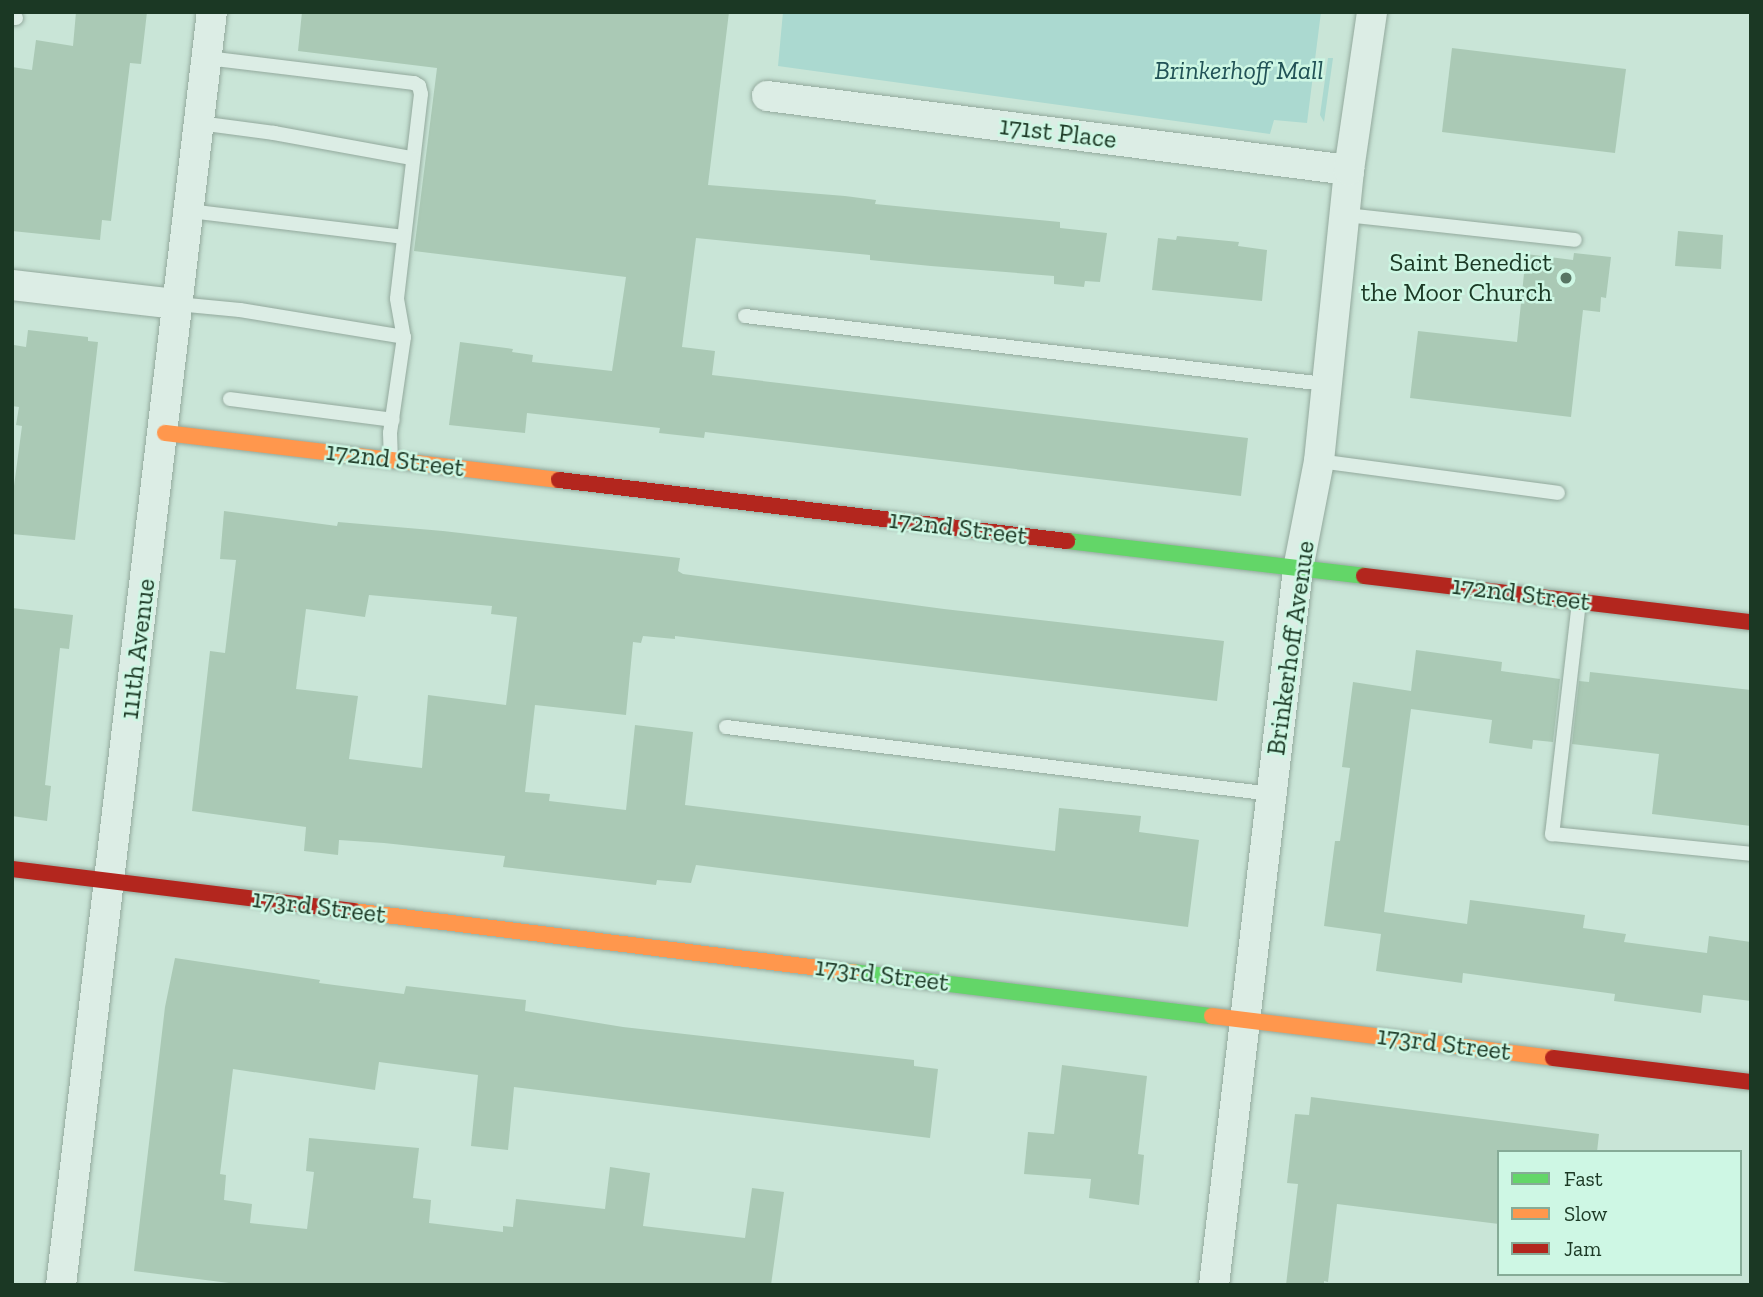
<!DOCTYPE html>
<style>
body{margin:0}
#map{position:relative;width:1763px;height:1297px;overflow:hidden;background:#c9e5d7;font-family:"Zilla Slab",serif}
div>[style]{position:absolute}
.green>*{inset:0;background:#abd9d0}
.building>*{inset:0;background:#aac9b5}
.roads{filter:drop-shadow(0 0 2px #93a99d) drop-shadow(0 0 2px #93a99d)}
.lane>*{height:14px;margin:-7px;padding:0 7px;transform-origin:7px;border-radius:7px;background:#dcede5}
.street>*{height:30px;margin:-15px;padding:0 15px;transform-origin:15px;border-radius:15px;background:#dcede5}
.fast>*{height:16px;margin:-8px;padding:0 8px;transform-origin:8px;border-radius:8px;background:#63d668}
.slow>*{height:16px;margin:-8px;padding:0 8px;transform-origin:8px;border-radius:8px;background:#ff974d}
.jam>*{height:16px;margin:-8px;padding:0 8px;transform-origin:8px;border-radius:8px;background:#b3261e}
.dots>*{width:19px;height:19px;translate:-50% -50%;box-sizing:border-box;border:4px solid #cef7e4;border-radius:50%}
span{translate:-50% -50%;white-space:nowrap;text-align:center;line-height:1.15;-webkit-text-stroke:5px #cef7e4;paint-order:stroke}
.park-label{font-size:26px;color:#215256;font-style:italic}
.street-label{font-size:26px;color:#1b3824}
.poi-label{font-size:26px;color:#1b3824}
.right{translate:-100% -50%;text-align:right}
.frame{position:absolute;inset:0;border:14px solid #1b3824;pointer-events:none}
.legend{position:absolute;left:1497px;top:1150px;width:245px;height:126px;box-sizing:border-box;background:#cef7e4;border:2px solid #86ab97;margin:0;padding:9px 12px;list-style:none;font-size:21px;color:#1b3824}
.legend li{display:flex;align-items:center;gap:14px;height:35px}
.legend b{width:35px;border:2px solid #86ab97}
</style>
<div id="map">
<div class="green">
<i style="clip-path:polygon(783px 12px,1321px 12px,1307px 123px,1274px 120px,1270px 134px,778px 66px)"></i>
<i style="clip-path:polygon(1328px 58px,1333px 58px,1324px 122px,1320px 115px)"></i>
</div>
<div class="building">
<i style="clip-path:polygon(76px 12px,147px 12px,141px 64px,130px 63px,111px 221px,102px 220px,100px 240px,12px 231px,12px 67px,32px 70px,36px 40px,73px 46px)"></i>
<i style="clip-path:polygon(302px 12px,729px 12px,708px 185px,845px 196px,876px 200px,875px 204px,1060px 222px,1060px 228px,1107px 233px,1100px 282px,1085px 281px,1084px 287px,1054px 284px,1054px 276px,931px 266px,870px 260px,870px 255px,696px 238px,682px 347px,715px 351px,712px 375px,1248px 438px,1241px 496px,705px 432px,704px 438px,659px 433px,660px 428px,527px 413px,525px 433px,449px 425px,460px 342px,513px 349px,512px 352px,533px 355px,532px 362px,612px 371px,626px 277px,414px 251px,437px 68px,298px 51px)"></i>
<i style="clip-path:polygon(1452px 48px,1626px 69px,1615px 153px,1442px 132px)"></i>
<i style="clip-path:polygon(1678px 231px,1723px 235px,1721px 269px,1675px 266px)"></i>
<i style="clip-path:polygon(1177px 236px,1239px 242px,1238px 246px,1267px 250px,1262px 301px,1152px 290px,1158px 238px,1176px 240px)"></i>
<i style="clip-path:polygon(1574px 253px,1611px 257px,1606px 298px,1601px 297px,1600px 312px,1583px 310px,1571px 417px,1410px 398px,1418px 331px,1517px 342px,1526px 254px,1573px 260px)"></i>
<i style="clip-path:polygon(28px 330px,88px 337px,88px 341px,98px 342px,75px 540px,12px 534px,12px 501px,22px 426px,16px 425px,19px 407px,12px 406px,12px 361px,14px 345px,26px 347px)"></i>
<i style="clip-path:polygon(evenodd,224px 511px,337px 526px,338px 522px,443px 531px,680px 558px,678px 571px,683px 574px,944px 609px,1224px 641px,1217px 701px,675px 636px,675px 639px,643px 636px,641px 643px,633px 642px,626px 715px,535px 705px,525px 792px,550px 794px,549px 801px,626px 810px,635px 725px,693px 732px,685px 805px,1055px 851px,1059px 808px,1141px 816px,1139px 832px,1199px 840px,1188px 927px,696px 865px,691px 883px,657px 880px,656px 885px,503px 867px,505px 856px,384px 843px,339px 840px,338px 855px,304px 851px,306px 827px,192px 811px,210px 651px,225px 653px,236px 560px,220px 559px,224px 511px,369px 595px,492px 606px,491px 614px,517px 617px,506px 705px,428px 695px,422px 768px,349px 759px,358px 696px,296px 689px,306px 609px,365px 617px,369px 595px)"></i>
<i style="clip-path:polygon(12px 608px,73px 615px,69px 649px,60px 648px,45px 785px,51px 786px,47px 821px,12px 816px)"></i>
<i style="clip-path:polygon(1416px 650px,1502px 662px,1501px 671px,1560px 679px,1553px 742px,1533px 740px,1532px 749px,1489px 743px,1492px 720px,1411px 709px,1384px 912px,1467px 924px,1470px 900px,1585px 915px,1583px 928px,1626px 934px,1624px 942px,1707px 953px,1709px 936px,1751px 942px,1751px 1001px,1703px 995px,1701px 1013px,1614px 1001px,1615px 994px,1463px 973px,1462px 983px,1376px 971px,1381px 934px,1324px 926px,1335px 841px,1340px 841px,1350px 768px,1342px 767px,1353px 682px,1411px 691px)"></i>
<i style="clip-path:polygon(1590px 672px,1751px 690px,1751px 826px,1652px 814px,1659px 754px,1572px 744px,1579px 681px,1589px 682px)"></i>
<i style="clip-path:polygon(175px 958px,320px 980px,319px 983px,404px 994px,406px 986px,526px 1000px,525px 1011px,623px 1027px,914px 1060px,914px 1066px,938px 1069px,930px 1138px,514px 1087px,508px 1150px,471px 1146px,478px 1075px,379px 1062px,375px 1090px,233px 1069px,220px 1174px,226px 1175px,224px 1200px,252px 1204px,250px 1223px,307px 1229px,314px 1172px,306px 1171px,309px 1138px,419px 1148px,413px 1198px,431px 1200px,429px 1223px,503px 1232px,503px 1226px,513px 1227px,516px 1199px,605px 1209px,610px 1167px,650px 1173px,643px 1226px,745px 1238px,752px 1188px,784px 1192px,771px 1285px,245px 1285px,134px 1271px,165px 1007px)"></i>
<i style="clip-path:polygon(1062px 1065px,1147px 1076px,1138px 1154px,1144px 1155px,1139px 1205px,1089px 1198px,1091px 1179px,1024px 1174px,1028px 1132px,1054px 1134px)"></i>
<i style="clip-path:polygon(1311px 1097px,1599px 1134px,1597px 1152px,1499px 1152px,1499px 1224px,1337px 1204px,1328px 1282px,1324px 1281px,1324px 1285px,1286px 1285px,1298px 1184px,1287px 1183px,1295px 1114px,1309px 1115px)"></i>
</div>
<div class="roads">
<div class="lane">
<i style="left:12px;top:18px;width:4px"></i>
<i style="left:207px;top:58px;width:209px;rotate:6.9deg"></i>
<i style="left:414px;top:83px;width:6px;rotate:31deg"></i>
<i style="left:419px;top:86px;width:8px;rotate:76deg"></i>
<i style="left:421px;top:94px;width:206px;rotate:96.7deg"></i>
<i style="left:397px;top:299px;width:39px;rotate:80deg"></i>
<i style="left:404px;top:337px;width:97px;rotate:98.3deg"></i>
<i style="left:390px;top:433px;width:25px;rotate:88deg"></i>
<i style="left:199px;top:123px;width:76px;rotate:7.6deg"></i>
<i style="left:274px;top:133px;width:140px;rotate:10.3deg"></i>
<i style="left:189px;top:211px;width:216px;rotate:6.9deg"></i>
<i style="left:1346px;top:215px;width:230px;rotate:6.2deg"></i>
<i style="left:177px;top:304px;width:63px;rotate:5.4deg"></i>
<i style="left:240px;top:310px;width:166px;rotate:9.3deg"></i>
<i style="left:745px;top:316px;width:584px;rotate:6.69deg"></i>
<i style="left:230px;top:399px;width:164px;rotate:7.3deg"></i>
<i style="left:1319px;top:461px;width:241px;rotate:7.6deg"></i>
<i style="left:1579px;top:602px;width:234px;rotate:96.6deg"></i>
<i style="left:1552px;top:834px;width:200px;rotate:5.7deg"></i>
<i style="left:726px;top:727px;width:550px;rotate:7deg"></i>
</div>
<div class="street">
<i style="left:767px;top:96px;width:587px;rotate:7.25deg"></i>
<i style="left:12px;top:285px;width:166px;rotate:6.6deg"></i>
<i style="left:61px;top:1285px;width:1282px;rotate:-83.24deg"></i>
<i style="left:1214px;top:1285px;width:721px;rotate:-83.31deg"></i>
<i style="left:1298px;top:569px;width:110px;rotate:-79deg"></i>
<i style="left:1319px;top:461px;width:293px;rotate:-84.1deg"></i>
<i style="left:1349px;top:170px;width:160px;rotate:-81.7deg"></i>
</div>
<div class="fast">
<i style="left:1067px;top:541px;width:299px;rotate:6.7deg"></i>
<i style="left:852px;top:972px;width:363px;rotate:7deg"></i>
</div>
<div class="slow">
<i style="left:165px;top:433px;width:397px;rotate:6.8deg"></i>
<i style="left:353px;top:911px;width:503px;rotate:6.97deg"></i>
<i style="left:1212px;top:1016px;width:344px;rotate:7deg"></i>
</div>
<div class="jam">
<i style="left:559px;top:480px;width:512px;rotate:6.85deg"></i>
<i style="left:1364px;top:576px;width:390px;rotate:6.8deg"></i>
<i style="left:12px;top:869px;width:344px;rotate:7deg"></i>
<i style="left:1553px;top:1058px;width:199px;rotate:6.9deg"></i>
</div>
</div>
<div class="dots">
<i style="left:1566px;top:278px;background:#587563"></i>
</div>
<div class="park-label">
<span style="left:1239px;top:71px">Brinkerhoff Mall</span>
</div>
<div class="street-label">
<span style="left:1058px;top:133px;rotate:7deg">171st Place</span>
<span style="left:395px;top:460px;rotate:7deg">172nd Street</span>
<span style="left:958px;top:528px;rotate:7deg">172nd Street</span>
<span style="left:1521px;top:594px;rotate:7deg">172nd Street</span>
<span style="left:1291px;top:648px;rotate:-82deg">Brinkerhoff Avenue</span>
<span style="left:138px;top:649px;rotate:-83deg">111th Avenue</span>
<span style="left:319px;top:907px;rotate:7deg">173rd Street</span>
<span style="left:882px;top:975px;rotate:7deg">173rd Street</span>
<span style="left:1444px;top:1044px;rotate:7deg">173rd Street</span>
</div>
<div class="poi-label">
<span class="right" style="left:1552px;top:278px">Saint Benedict<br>the Moor Church</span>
</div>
<div class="frame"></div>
<ul class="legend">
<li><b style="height:9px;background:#63d668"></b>Fast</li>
<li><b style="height:9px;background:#ff974d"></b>Slow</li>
<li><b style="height:9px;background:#b3261e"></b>Jam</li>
</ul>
</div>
